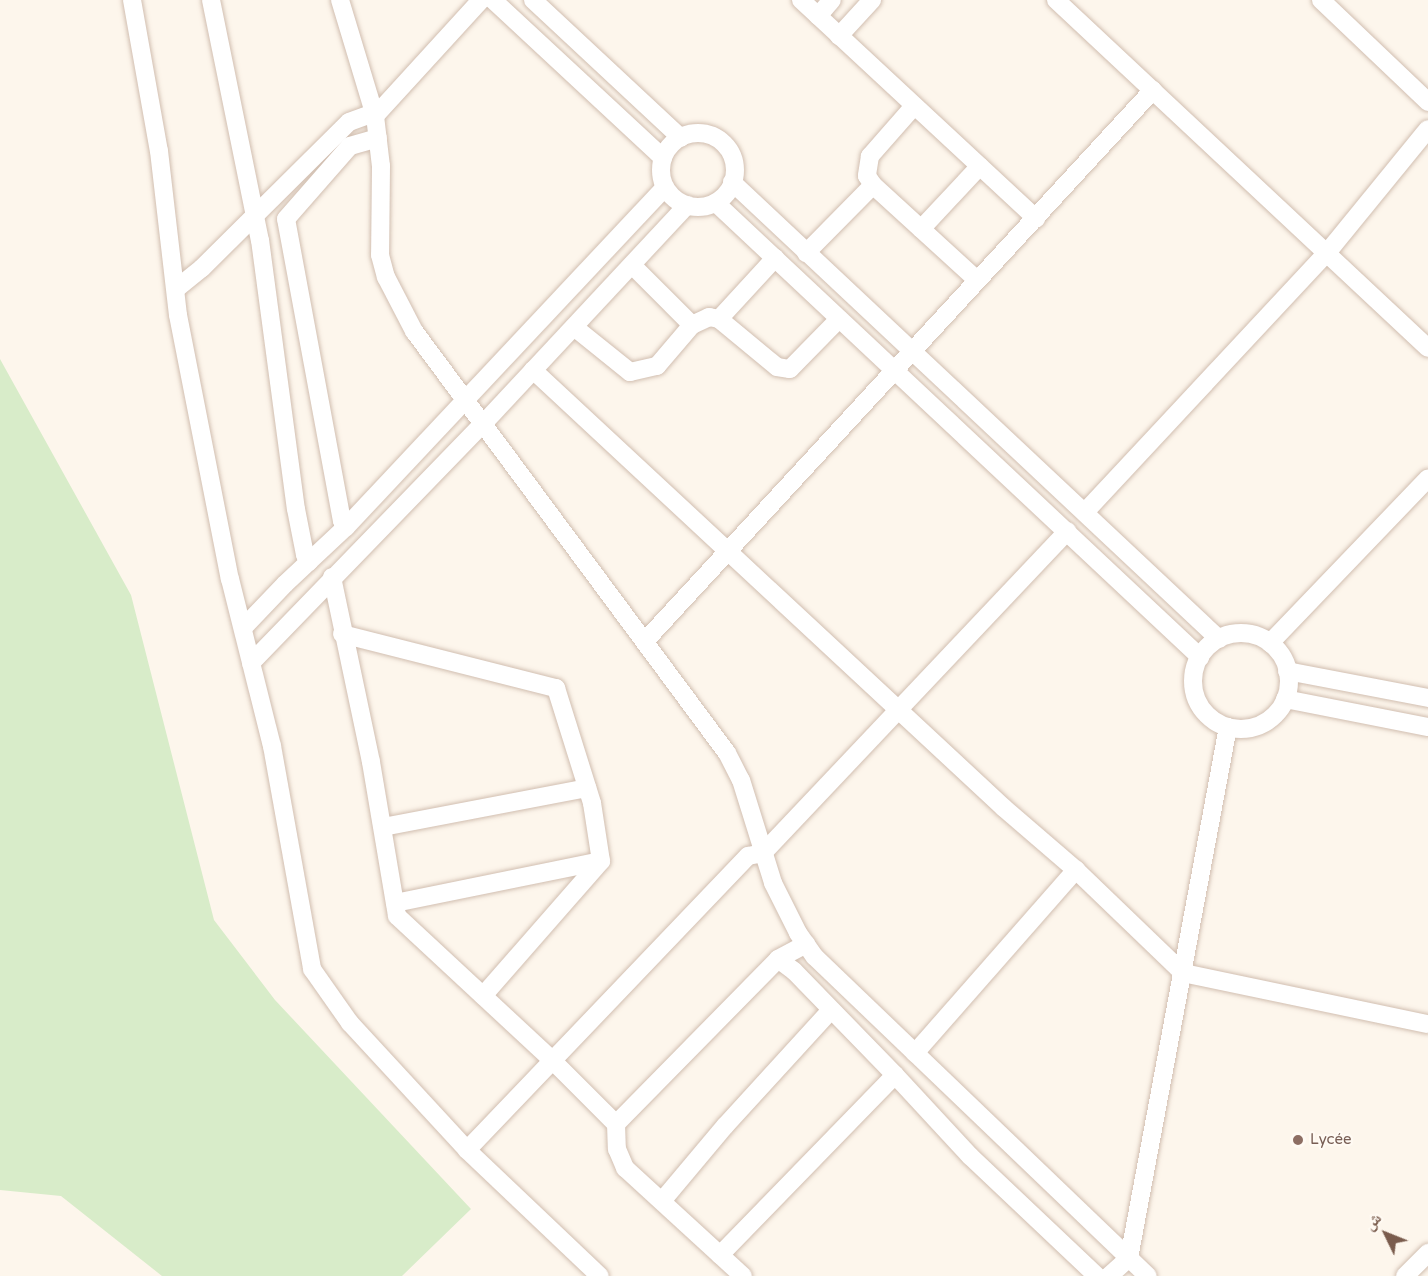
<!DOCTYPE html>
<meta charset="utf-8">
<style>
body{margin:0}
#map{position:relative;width:1428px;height:1276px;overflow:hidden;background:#fdf6ec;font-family:"Varela Round","Noto Naskh Arabic",sans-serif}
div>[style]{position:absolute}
.green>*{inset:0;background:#d8ecc9}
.roads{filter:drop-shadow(0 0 2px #d1beb0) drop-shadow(0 0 2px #d1beb0)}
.minor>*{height:18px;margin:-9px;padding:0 9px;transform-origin:9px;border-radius:9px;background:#fff}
.minor>.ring{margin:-9px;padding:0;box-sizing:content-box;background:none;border:18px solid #fff;border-radius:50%}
.dots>*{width:16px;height:16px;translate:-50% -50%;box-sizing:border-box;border:3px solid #fffaf3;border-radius:50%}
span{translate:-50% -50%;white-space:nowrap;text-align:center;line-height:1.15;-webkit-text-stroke:4.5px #fffaf3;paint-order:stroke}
.education-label{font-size:15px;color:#785e54}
.left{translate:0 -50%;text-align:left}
.north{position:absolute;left:1356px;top:1204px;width:60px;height:60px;-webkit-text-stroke:4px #fffaf3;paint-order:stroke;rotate:313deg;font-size:16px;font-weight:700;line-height:24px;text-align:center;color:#7a5c4d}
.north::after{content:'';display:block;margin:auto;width:21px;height:27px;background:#7a5c4d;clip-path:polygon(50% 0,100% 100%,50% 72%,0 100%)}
</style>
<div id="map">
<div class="green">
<i style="clip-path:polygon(0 359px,131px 595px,214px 920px,275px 1000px,471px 1209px,402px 1276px,162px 1276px,61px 1196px,0 1190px)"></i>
</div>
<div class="roads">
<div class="minor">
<i style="left:132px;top:0;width:153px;rotate:79.9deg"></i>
<i style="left:159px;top:151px;width:165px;rotate:83.4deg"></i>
<i style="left:178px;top:315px;width:269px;rotate:78.9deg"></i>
<i style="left:230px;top:579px;width:172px;rotate:75.9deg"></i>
<i style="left:272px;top:746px;width:227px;rotate:79.8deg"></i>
<i style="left:312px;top:969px;width:66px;rotate:54.9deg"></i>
<i style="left:350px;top:1023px;width:173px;rotate:47.3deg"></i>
<i style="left:467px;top:1150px;width:183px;rotate:43.5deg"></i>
<i style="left:211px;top:0;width:245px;rotate:78.5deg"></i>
<i style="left:260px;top:240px;width:271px;rotate:82.4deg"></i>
<i style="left:296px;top:509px;width:47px;rotate:78.9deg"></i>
<i style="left:305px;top:555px;width:8px;rotate:60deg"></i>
<i style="left:340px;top:0;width:121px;rotate:73.2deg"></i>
<i style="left:375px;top:116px;width:50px;rotate:83.2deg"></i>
<i style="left:381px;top:166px;width:89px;rotate:90.6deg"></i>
<i style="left:380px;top:255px;width:23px;rotate:75deg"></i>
<i style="left:386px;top:277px;width:61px;rotate:62.6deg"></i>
<i style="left:414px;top:331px;width:525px;rotate:53.44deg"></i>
<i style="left:727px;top:753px;width:30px;rotate:63deg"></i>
<i style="left:741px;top:780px;width:108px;rotate:72.7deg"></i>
<i style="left:773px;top:883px;width:56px;rotate:63.4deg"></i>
<i style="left:798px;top:933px;width:29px;rotate:55deg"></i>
<i style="left:815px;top:957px;width:461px;rotate:43.8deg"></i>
<i style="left:493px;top:0;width:232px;rotate:42.9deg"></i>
<i style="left:533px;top:0;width:202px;rotate:43deg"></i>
<i style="left:801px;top:0;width:321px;rotate:42.9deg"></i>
<i style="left:1056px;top:0;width:509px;rotate:43.09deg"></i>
<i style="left:1321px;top:0;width:148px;rotate:43.6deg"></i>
<i style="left:818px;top:16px;width:21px;rotate:-49deg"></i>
<i style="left:839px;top:36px;width:49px;rotate:-47.5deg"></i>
<i style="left:914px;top:106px;width:67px;rotate:131.3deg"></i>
<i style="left:870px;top:156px;width:20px;rotate:99deg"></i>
<i style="left:867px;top:176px;width:11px;rotate:56deg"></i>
<i style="left:873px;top:185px;width:141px;rotate:42.4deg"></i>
<i style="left:375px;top:116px;width:157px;rotate:-47.6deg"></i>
<i class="ring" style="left:661px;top:133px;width:56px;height:56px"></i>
<i style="left:732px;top:182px;width:668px;rotate:43.18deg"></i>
<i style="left:716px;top:203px;width:664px;rotate:43.17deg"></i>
<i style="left:921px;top:229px;width:86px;rotate:-46.9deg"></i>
<i style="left:806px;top:253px;width:95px;rotate:-45.4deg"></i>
<i style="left:632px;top:265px;width:85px;rotate:45deg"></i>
<i style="left:176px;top:289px;width:33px;rotate:-39deg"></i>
<i style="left:202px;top:268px;width:207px;rotate:-44.8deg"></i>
<i style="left:349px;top:122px;width:27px;rotate:-20deg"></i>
<i style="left:719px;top:319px;width:83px;rotate:-47.4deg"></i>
<i style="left:574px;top:327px;width:72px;rotate:38.8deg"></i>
<i style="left:630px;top:372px;width:28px;rotate:-13deg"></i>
<i style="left:657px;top:366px;width:54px;rotate:-49.5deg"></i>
<i style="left:692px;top:325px;width:19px;rotate:-25deg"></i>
<i style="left:709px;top:317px;width:10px;rotate:11deg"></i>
<i style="left:719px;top:319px;width:75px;rotate:39.6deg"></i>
<i style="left:777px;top:367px;width:13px;rotate:9deg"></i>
<i style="left:790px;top:369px;width:70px;rotate:-45.6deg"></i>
<i style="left:533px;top:370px;width:643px;rotate:42.92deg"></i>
<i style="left:1004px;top:808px;width:95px;rotate:40.7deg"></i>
<i style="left:1076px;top:870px;width:149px;rotate:43.9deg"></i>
<i style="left:1183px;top:973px;width:250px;rotate:11.8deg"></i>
<i style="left:1085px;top:512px;width:353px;rotate:-47deg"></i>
<i style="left:1326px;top:254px;width:161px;rotate:-50.8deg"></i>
<i style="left:346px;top:527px;width:7px;rotate:-124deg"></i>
<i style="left:342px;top:521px;width:307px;rotate:-100.5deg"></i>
<i style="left:286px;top:219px;width:97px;rotate:-48.8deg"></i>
<i style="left:350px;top:146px;width:29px;rotate:-16deg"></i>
<i style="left:332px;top:577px;width:189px;rotate:78.1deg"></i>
<i style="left:371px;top:762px;width:156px;rotate:80.4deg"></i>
<i style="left:397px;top:916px;width:212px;rotate:42.9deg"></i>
<i style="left:552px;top:1060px;width:91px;rotate:45deg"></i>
<i style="left:616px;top:1124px;width:25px;rotate:88deg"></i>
<i style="left:617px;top:1149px;width:21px;rotate:67deg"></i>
<i style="left:625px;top:1168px;width:160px;rotate:42.5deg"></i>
<i style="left:243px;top:628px;width:61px;rotate:-46.3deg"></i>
<i style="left:285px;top:584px;width:83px;rotate:-43.1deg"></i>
<i style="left:346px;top:527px;width:466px;rotate:-46.8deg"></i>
<i class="ring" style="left:1193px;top:633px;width:78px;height:78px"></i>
<i style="left:342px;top:634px;width:221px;rotate:14.2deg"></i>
<i style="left:556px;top:688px;width:121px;rotate:72.6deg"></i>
<i style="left:592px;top:803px;width:59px;rotate:81.2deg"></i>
<i style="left:601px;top:861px;width:179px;rotate:131.2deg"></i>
<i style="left:646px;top:640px;width:748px;rotate:-47.33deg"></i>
<i style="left:1270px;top:643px;width:228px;rotate:-46.2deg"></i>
<i style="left:251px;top:663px;width:332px;rotate:-45.9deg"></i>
<i style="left:482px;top:425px;width:301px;rotate:-47deg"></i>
<i style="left:1287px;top:671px;width:144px;rotate:10.8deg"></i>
<i style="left:1285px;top:699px;width:146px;rotate:11.1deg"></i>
<i style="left:383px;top:827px;width:208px;rotate:-10.8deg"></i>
<i style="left:395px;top:903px;width:210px;rotate:-11.5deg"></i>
<i style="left:778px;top:959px;width:20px;rotate:37deg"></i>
<i style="left:794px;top:971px;width:145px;rotate:45.8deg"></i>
<i style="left:895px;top:1075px;width:110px;rotate:47.2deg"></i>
<i style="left:970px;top:1156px;width:175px;rotate:43.4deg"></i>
<i style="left:915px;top:1053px;width:244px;rotate:-48.7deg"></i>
<i style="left:616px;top:1124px;width:231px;rotate:-45.5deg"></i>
<i style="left:778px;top:959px;width:32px;rotate:-28deg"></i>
<i style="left:467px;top:1150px;width:407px;rotate:-46.3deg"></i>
<i style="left:748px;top:856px;width:15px;rotate:-11deg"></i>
<i style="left:763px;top:853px;width:443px;rotate:-46.6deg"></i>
<i style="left:662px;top:1201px;width:98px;rotate:-50deg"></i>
<i style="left:725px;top:1126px;width:157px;rotate:-47.6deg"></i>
<i style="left:720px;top:1255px;width:251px;rotate:-45.8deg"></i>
<i style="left:1109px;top:1276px;width:27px;rotate:-42deg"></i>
<i style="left:1129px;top:1258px;width:540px;rotate:-79.44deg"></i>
<i style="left:1405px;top:1276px;width:33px;rotate:-45deg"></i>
</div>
</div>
<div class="dots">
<i style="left:1298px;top:1140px;background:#8d6e63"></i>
</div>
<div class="education-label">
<span class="left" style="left:1310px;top:1140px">Lycée</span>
</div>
<div class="north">ش</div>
</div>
